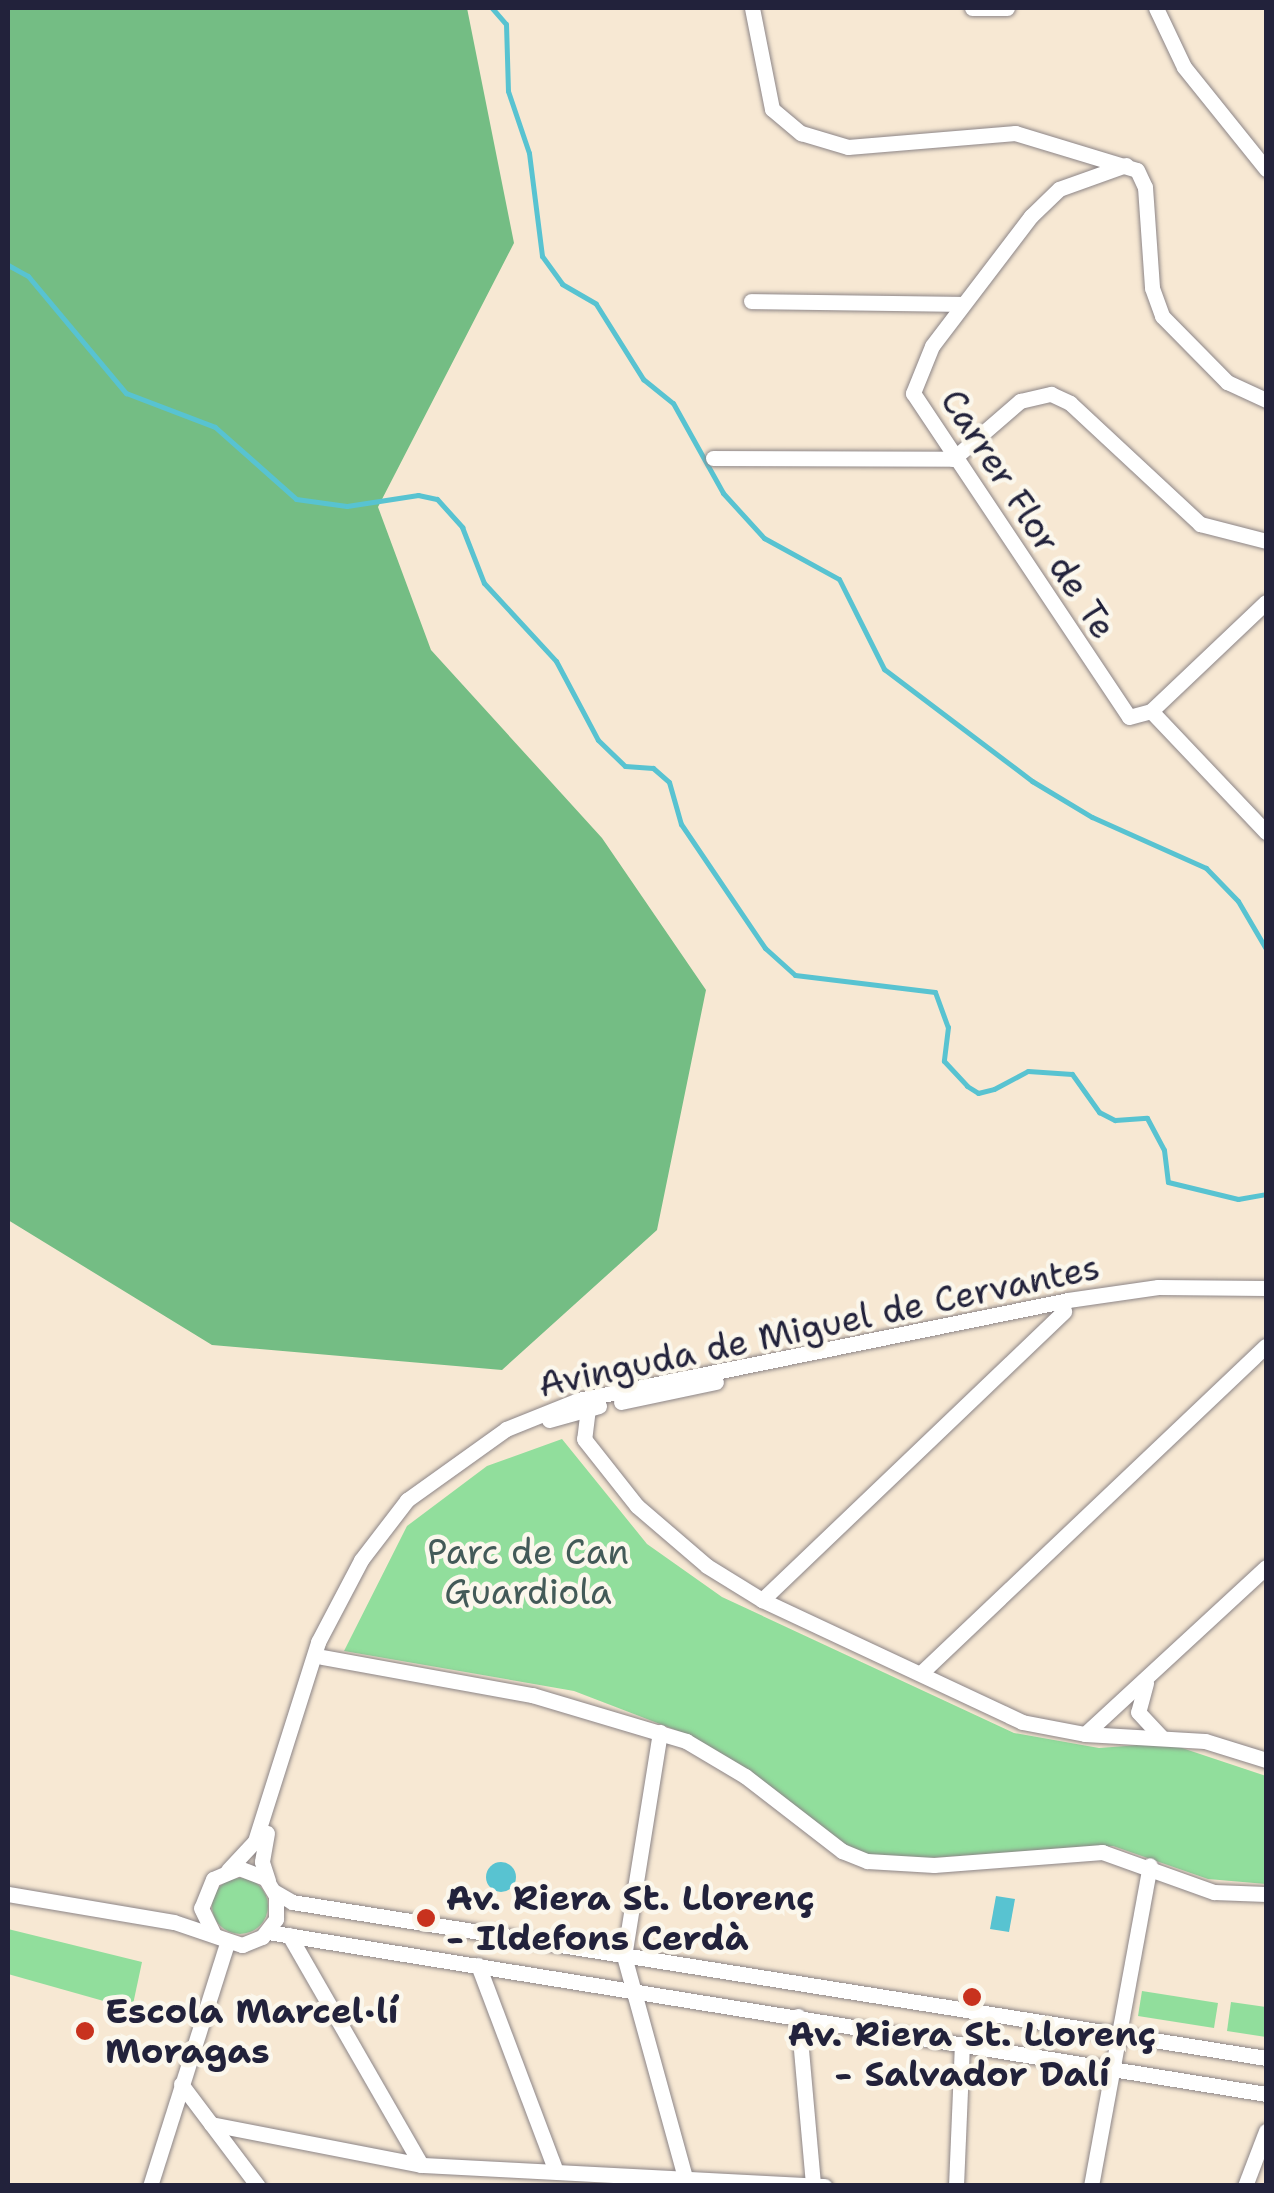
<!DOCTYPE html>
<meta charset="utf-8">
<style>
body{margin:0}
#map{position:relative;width:1274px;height:2193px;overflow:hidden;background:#f7e8d3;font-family:"Shantell Sans",sans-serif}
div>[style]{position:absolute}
.green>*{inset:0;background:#91de9c}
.round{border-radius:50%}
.forest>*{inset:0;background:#74bd84}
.water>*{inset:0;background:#58c3d1}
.stream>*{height:5px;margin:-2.5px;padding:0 2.5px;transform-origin:2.5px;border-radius:2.5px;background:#58c3d1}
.roads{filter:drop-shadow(0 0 2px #8c8587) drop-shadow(0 0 2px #8c8587)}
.minor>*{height:15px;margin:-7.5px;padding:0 7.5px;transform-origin:7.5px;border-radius:7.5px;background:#fff}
.dots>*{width:28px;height:28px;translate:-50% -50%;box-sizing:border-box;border:5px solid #fbf7ec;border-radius:50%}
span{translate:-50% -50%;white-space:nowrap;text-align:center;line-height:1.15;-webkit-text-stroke:9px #fbf7ec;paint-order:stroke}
.street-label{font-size:35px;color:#22223b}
.park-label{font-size:35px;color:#435a58}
.poi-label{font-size:35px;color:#22223b;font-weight:700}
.left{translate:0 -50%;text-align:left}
.frame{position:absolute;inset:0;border:10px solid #22223b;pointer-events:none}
</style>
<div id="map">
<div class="green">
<i style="clip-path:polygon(562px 1439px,647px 1544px,722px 1597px,1014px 1733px,1099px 1748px,1167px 1743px,1266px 1776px,1266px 1884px,1208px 1879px,1113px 1846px,897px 1860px,854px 1852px,686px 1734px,574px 1691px,344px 1651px,407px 1526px,487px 1466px)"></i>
<i class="round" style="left:212px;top:1878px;width:56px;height:56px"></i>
<i style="clip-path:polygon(8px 1929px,142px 1962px,132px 2009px,8px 1974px)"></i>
<i style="clip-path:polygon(1142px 1991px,1218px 2003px,1214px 2028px,1138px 2016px)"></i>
<i style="clip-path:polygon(1231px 2002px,1266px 2007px,1266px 2037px,1227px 2031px)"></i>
</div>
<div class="forest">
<i style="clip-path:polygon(8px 8px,467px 8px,514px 243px,378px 507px,431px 650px,602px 838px,706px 990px,657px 1230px,502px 1370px,212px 1345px,8px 1220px)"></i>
</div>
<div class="water">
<i class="round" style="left:486px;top:1862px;width:30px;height:30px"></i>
<i style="clip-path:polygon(996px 1896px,1015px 1899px,1009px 1932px,990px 1929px)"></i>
</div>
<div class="stream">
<i style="left:492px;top:8px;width:21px;rotate:49deg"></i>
<i style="left:506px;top:24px;width:67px;rotate:88.3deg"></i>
<i style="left:508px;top:91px;width:65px;rotate:71.3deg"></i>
<i style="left:529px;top:153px;width:104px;rotate:82.8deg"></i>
<i style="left:542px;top:256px;width:34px;rotate:54deg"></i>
<i style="left:562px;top:284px;width:39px;rotate:30deg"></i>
<i style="left:596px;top:304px;width:89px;rotate:57.9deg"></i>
<i style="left:643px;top:379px;width:38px;rotate:39deg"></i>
<i style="left:673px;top:403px;width:103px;rotate:60.9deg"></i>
<i style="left:723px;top:493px;width:61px;rotate:47.7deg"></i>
<i style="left:764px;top:538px;width:85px;rotate:28.7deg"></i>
<i style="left:839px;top:579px;width:101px;rotate:63.4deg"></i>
<i style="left:884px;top:669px;width:186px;rotate:37.1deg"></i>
<i style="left:1032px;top:781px;width:70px;rotate:31deg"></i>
<i style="left:1092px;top:817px;width:125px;rotate:24.1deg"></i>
<i style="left:1206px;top:868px;width:46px;rotate:45.9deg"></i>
<i style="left:1238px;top:901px;width:56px;rotate:59.7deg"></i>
<i style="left:8px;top:265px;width:23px;rotate:29deg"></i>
<i style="left:28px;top:276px;width:153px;rotate:50.1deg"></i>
<i style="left:126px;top:393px;width:95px;rotate:20.9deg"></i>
<i style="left:215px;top:427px;width:108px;rotate:41.6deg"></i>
<i style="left:296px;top:499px;width:51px;rotate:7.8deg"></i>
<i style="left:347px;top:506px;width:72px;rotate:-8.8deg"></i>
<i style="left:418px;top:495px;width:19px;rotate:12deg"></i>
<i style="left:437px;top:499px;width:38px;rotate:48deg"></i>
<i style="left:462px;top:527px;width:60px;rotate:68.6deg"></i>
<i style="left:484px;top:583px;width:106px;rotate:47.3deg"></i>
<i style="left:556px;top:661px;width:89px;rotate:62deg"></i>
<i style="left:598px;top:740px;width:37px;rotate:44deg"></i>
<i style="left:625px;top:766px;width:28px;rotate:4deg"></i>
<i style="left:653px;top:768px;width:21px;rotate:41deg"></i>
<i style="left:669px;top:782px;width:44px;rotate:74.1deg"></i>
<i style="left:681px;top:824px;width:150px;rotate:55.9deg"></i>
<i style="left:765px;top:948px;width:40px;rotate:42deg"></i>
<i style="left:795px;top:975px;width:141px;rotate:6.9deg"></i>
<i style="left:935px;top:992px;width:37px;rotate:70deg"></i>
<i style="left:948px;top:1027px;width:34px;rotate:97deg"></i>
<i style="left:944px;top:1061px;width:34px;rotate:47deg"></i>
<i style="left:967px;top:1086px;width:13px;rotate:32deg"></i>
<i style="left:978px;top:1093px;width:16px;rotate:-14deg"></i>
<i style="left:994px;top:1089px;width:38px;rotate:-28deg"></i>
<i style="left:1028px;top:1071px;width:44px;rotate:3.9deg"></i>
<i style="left:1072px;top:1074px;width:47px;rotate:54.6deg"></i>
<i style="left:1099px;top:1112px;width:18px;rotate:27deg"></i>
<i style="left:1115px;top:1120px;width:32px;rotate:-4deg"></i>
<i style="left:1147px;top:1118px;width:36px;rotate:62deg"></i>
<i style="left:1164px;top:1150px;width:32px;rotate:83deg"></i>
<i style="left:1168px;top:1182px;width:72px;rotate:13.7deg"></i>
<i style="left:1238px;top:1199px;width:28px;rotate:-10deg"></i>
</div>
<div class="roads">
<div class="minor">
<i style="left:752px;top:8px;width:103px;rotate:78.8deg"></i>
<i style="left:772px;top:109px;width:38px;rotate:40deg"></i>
<i style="left:801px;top:133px;width:49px;rotate:16.6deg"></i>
<i style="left:848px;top:147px;width:168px;rotate:-4.8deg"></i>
<i style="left:1015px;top:133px;width:127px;rotate:16.9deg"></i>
<i style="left:1137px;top:170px;width:19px;rotate:65deg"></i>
<i style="left:1145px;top:187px;width:101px;rotate:86deg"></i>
<i style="left:1152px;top:288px;width:30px;rotate:70deg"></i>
<i style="left:1162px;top:316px;width:93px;rotate:45.4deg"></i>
<i style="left:1227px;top:382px;width:43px;rotate:24.8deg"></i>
<i style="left:972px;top:8px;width:35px"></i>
<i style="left:1156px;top:8px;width:65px;rotate:64.6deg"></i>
<i style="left:1184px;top:67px;width:131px;rotate:51.2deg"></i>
<i style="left:1126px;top:165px;width:71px;rotate:160.3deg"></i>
<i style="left:1059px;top:189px;width:39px;rotate:136deg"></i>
<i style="left:1031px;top:216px;width:163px;rotate:127.3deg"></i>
<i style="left:932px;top:346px;width:51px;rotate:112deg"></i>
<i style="left:913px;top:393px;width:389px;rotate:56.3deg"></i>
<i style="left:1129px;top:717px;width:23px;rotate:-15deg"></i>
<i style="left:1151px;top:711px;width:158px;rotate:-43.5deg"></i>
<i style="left:751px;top:301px;width:209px;rotate:0.8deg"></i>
<i style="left:713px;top:458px;width:240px;rotate:0.2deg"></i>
<i style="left:953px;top:459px;width:89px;rotate:-40.9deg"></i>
<i style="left:1020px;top:401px;width:32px;rotate:-13deg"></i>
<i style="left:1051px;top:394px;width:21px;rotate:25deg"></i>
<i style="left:1070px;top:403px;width:178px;rotate:42.9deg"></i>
<i style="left:1200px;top:524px;width:68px;rotate:14.4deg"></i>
<i style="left:1151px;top:711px;width:167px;rotate:46.5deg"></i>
<i style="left:621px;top:1402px;width:97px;rotate:-11.9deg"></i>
<i style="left:588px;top:1408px;width:31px;rotate:97deg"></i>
<i style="left:584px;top:1439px;width:85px;rotate:51.7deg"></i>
<i style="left:637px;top:1506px;width:92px;rotate:40.6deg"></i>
<i style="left:707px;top:1566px;width:65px;rotate:31.7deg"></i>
<i style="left:762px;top:1600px;width:287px;rotate:25.1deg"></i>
<i style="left:1022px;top:1722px;width:64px;rotate:10.8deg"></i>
<i style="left:1085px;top:1734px;width:120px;rotate:3.3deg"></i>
<i style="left:1205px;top:1741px;width:64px;rotate:17.3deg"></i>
<i style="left:549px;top:1420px;width:52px;rotate:-15.6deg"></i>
<i style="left:762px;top:1600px;width:418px;rotate:-43.7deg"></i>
<i style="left:322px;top:1657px;width:213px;rotate:10.3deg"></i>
<i style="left:532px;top:1695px;width:161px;rotate:16.6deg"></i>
<i style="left:686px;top:1741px;width:69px;rotate:30.7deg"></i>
<i style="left:745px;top:1776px;width:123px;rotate:37.7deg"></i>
<i style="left:842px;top:1851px;width:27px;rotate:22deg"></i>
<i style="left:867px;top:1861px;width:67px;rotate:3.4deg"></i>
<i style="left:934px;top:1865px;width:169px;rotate:-4.4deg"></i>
<i style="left:1102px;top:1852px;width:119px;rotate:19.7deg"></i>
<i style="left:1214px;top:1892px;width:52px;rotate:2.2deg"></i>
<i style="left:921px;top:1673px;width:475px;rotate:-43.5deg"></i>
<i style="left:1146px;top:1683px;width:30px;rotate:105deg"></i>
<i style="left:1138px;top:1712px;width:34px;rotate:47deg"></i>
<i style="left:660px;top:1732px;width:227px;rotate:99.1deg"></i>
<i style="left:624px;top:1956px;width:229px;rotate:74.6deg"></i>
<i style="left:1085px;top:1734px;width:246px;rotate:-42.7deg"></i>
<i style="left:267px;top:1833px;width:29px;rotate:100deg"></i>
<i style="left:262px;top:1862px;width:20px;rotate:72deg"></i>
<i style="left:228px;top:1870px;width:40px;rotate:-47deg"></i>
<i style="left:255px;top:1841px;width:209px;rotate:-72.4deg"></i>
<i style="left:318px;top:1642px;width:93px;rotate:-62.3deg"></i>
<i style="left:361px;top:1560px;width:76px;rotate:-52.5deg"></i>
<i style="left:407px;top:1500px;width:122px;rotate:-35.6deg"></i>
<i style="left:506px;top:1429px;width:78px;rotate:-21.9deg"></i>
<i style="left:578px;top:1400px;width:500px;rotate:-11.53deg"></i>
<i style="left:1068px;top:1300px;width:91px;rotate:-8.2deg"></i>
<i style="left:1158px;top:1287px;width:108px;rotate:0.5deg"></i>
<i style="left:275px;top:1892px;width:20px;rotate:30deg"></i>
<i style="left:292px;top:1902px;width:986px;rotate:9.1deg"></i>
<i style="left:8px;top:1894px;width:168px;rotate:9.6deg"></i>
<i style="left:174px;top:1922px;width:72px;rotate:18.7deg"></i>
<i style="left:242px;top:1945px;width:22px;rotate:-22deg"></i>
<i style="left:262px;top:1937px;width:23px;rotate:-52deg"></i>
<i style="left:276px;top:1919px;width:23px;rotate:-90deg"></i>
<i style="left:276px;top:1896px;width:21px;rotate:-121deg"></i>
<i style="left:265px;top:1878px;width:28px;rotate:-159deg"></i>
<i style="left:239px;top:1868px;width:28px;rotate:157deg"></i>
<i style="left:213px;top:1879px;width:31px;rotate:112deg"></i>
<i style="left:201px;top:1908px;width:30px;rotate:64deg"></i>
<i style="left:268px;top:1932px;width:1011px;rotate:9.22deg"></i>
<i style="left:289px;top:1935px;width:265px;rotate:60.1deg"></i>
<i style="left:478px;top:1965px;width:220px;rotate:69.3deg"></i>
<i style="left:798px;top:2016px;width:169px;rotate:84.9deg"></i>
<i style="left:181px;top:2084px;width:128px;rotate:53deg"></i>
<i style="left:211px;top:2124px;width:214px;rotate:11deg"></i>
<i style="left:421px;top:2165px;width:404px;rotate:3deg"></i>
<i style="left:150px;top:2186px;width:255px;rotate:-72.4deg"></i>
<i style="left:956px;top:2186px;width:142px;rotate:-87.6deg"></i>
<i style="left:1091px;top:2186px;width:326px;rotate:-79.6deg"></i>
<i style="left:1245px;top:2186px;width:59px;rotate:-69.1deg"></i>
</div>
</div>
<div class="dots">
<i style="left:426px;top:1918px;background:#c8321e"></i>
<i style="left:972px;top:1997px;background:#c8321e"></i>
<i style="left:85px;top:2031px;background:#c8321e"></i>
</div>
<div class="street-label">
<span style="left:1028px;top:514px;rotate:57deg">Carrer Flor de Te</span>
<span style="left:819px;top:1326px;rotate:-12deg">Avinguda de Miguel de Cervantes</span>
</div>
<div class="park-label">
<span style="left:528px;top:1572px">Parc de Can<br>Guardiola</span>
</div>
<div class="poi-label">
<span class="left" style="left:446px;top:1918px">Av. Riera St. Llorenç<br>- Ildefons Cerdà</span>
<span class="left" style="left:105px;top:2031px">Escola Marcel·lí<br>Moragas</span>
<span style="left:972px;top:2054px">Av. Riera St. Llorenç<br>- Salvador Dalí</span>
</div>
<div class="frame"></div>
</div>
